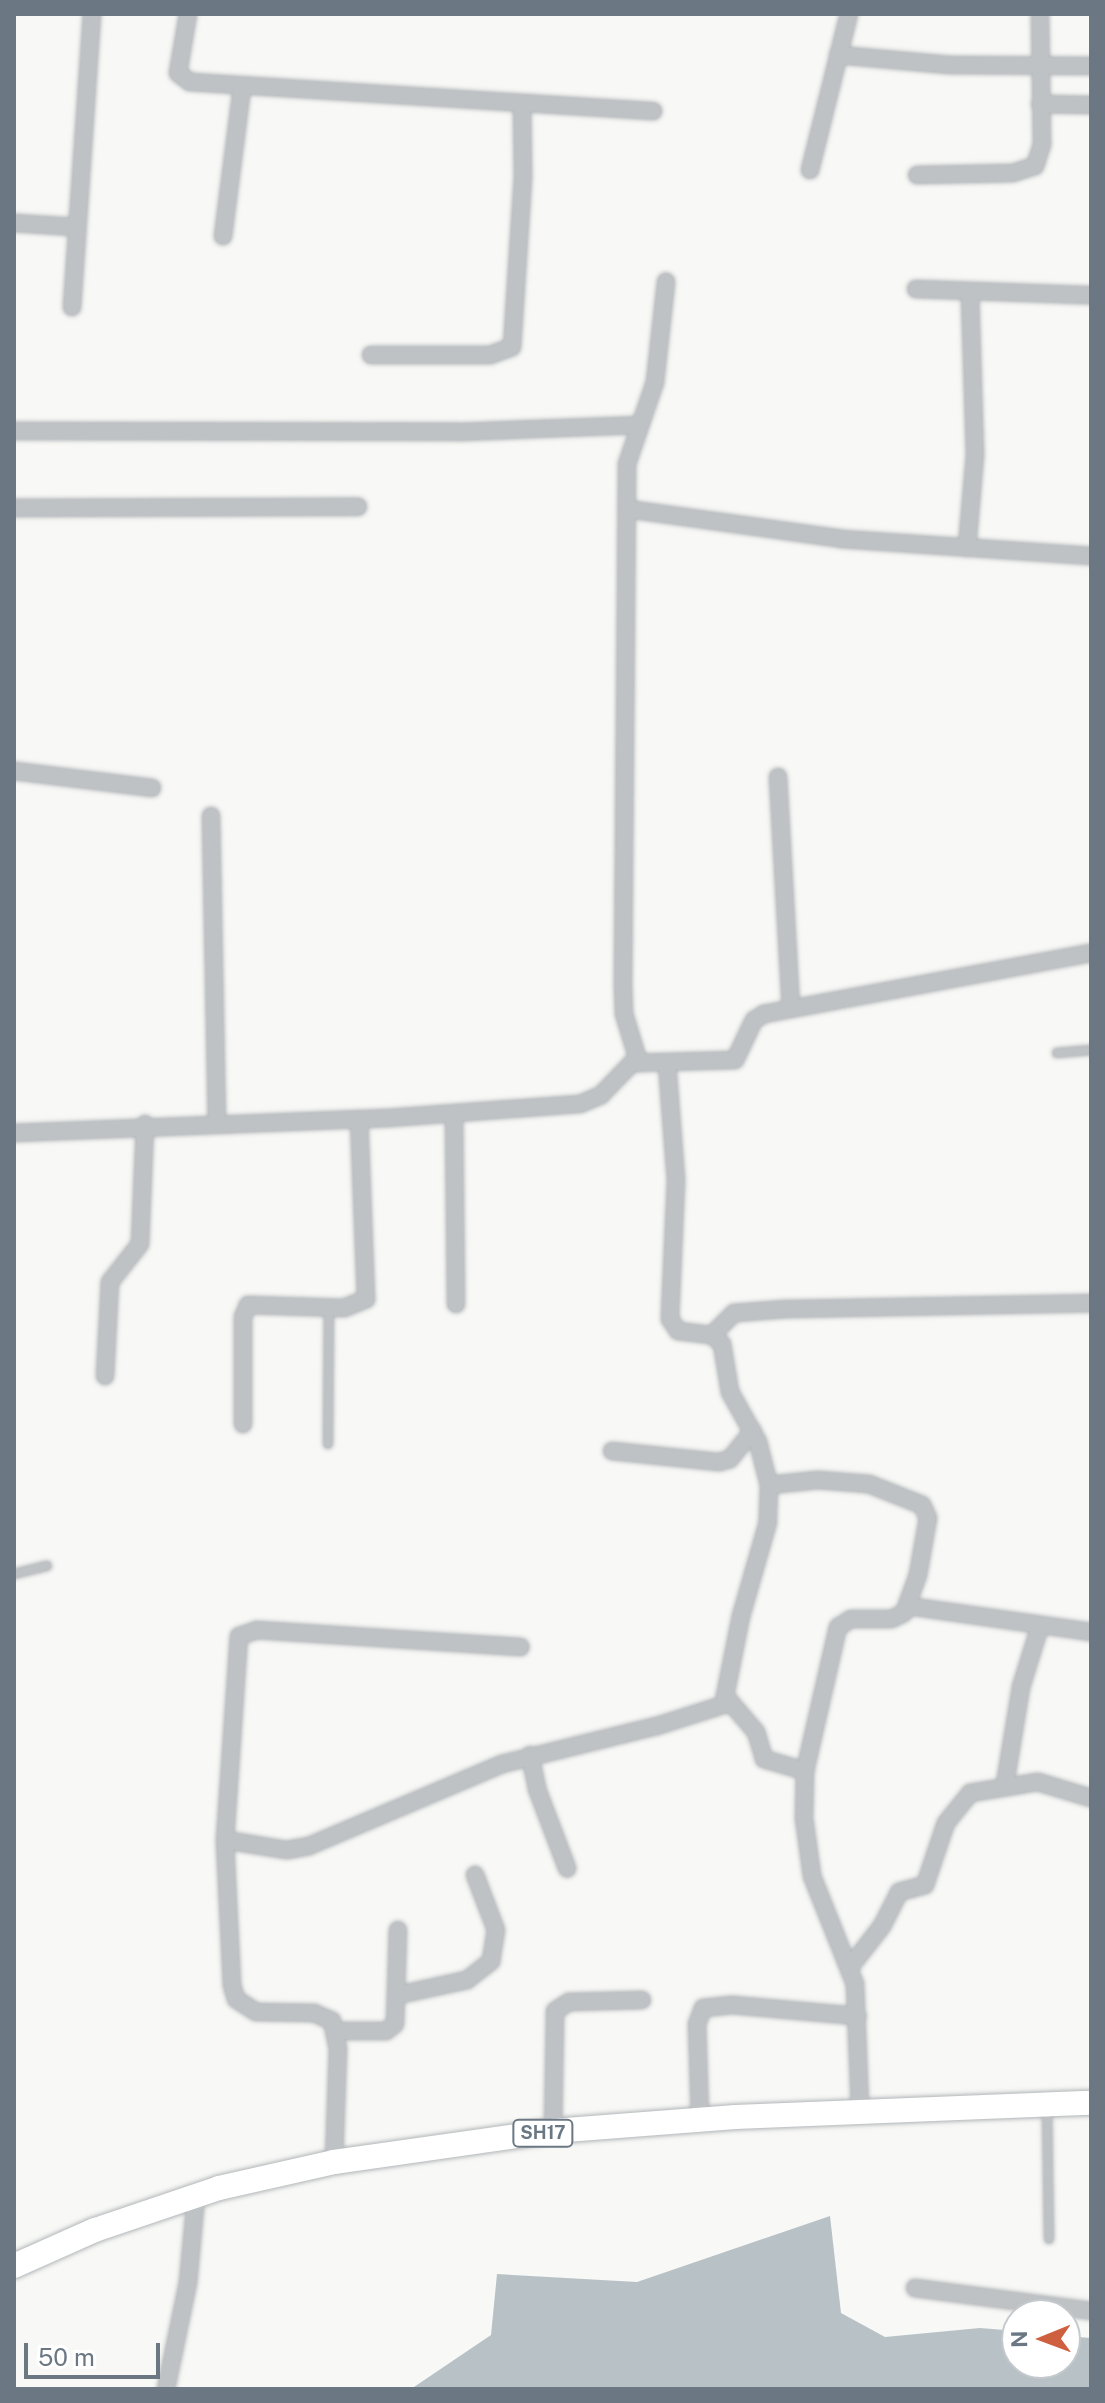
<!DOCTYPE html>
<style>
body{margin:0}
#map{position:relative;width:1105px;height:2403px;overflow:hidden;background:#f8f8f6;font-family:"Public Sans",sans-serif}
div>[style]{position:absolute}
.water>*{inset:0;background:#b8c2c6}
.roads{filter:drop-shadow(0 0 2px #b2b6b9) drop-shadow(0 0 2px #b2b6b9)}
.lane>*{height:8px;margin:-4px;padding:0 4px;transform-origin:4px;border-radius:4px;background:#bec2c5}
.street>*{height:16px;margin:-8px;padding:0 8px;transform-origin:8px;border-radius:8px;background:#bec2c5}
.primary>*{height:24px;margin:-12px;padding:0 12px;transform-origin:12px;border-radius:12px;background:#fff}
span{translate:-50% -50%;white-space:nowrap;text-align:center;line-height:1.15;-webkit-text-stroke:8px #fff;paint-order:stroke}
.shield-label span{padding:2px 6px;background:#fff;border:2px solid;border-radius:6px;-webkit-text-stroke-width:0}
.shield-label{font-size:18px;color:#6b7883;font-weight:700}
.frame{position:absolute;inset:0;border:16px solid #6b7883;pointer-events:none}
.north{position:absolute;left:1001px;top:2299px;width:80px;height:80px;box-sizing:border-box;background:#fff;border:2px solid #c4c9cd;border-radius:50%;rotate:269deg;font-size:22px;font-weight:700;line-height:32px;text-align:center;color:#6b7883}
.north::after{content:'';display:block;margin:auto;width:28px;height:36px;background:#ce603f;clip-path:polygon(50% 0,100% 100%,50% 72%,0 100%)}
.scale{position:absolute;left:24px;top:2343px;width:136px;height:36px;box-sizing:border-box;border:4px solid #6b7883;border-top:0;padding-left:10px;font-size:24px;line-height:28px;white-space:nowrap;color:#6b7883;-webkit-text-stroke:6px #fff;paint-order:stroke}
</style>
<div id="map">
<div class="water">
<i style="clip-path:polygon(830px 2216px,841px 2313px,885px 2337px,980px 2328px,1017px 2331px,1017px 2363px,1065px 2363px,1065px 2336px,1091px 2338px,1091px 2389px,411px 2389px,491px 2335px,497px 2274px,637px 2282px)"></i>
</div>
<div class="roads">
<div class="lane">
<i style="left:1057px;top:1053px;width:34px;rotate:-5deg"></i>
<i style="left:328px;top:1444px;width:136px;rotate:-89.6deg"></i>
<i style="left:14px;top:1574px;width:34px;rotate:-14deg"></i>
<i style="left:1047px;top:2108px;width:131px;rotate:89.1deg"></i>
</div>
<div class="street">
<i style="left:188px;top:14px;width:60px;rotate:99.6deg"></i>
<i style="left:178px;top:73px;width:15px;rotate:37deg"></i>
<i style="left:190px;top:82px;width:464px;rotate:3.6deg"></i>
<i style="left:838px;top:55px;width:112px;rotate:5.1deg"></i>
<i style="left:950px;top:65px;width:141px;rotate:0.4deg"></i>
<i style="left:1040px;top:104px;width:51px;rotate:1.1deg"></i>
<i style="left:810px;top:170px;width:161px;rotate:-76deg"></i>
<i style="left:917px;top:175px;width:96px;rotate:-1.2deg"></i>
<i style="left:1013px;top:173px;width:23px;rotate:-18deg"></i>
<i style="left:1035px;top:166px;width:23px;rotate:-72deg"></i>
<i style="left:1042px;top:144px;width:130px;rotate:-90.9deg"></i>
<i style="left:14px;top:223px;width:62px;rotate:3.7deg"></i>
<i style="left:223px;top:236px;width:150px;rotate:-82.7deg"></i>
<i style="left:916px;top:289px;width:175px;rotate:2deg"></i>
<i style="left:72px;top:307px;width:294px;rotate:-86.1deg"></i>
<i style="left:371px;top:355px;width:119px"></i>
<i style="left:490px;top:355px;width:23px;rotate:-20deg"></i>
<i style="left:512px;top:347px;width:170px;rotate:-86.3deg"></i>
<i style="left:523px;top:177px;width:74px;rotate:-90.8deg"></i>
<i style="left:14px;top:431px;width:445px;rotate:0.1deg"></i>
<i style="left:459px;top:432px;width:179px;rotate:-2.2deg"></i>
<i style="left:14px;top:508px;width:344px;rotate:-0.2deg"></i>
<i style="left:627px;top:509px;width:217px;rotate:7.9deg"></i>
<i style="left:842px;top:539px;width:250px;rotate:3.9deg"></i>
<i style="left:967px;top:548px;width:94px;rotate:-85.1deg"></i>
<i style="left:975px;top:454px;width:163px;rotate:-91.8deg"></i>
<i style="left:14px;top:771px;width:139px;rotate:7deg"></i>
<i style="left:778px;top:777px;width:231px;rotate:86.8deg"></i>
<i style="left:211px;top:816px;width:307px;rotate:88.9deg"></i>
<i style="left:639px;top:1063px;width:51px;rotate:-107deg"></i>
<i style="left:624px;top:1014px;width:30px;rotate:-92deg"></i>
<i style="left:623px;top:984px;width:520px;rotate:-89.56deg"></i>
<i style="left:627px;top:464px;width:87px;rotate:-71.1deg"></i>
<i style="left:655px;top:382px;width:101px;rotate:-83.7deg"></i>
<i style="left:667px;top:1063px;width:117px;rotate:85.6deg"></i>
<i style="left:676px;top:1180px;width:139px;rotate:92.5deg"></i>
<i style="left:670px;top:1319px;width:14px;rotate:56deg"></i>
<i style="left:678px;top:1331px;width:34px;rotate:7deg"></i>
<i style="left:712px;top:1335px;width:13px;rotate:42deg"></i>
<i style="left:722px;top:1344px;width:49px;rotate:80.5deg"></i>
<i style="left:730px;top:1392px;width:57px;rotate:60.8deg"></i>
<i style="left:758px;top:1442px;width:44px;rotate:75.7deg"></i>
<i style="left:769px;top:1485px;width:37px;rotate:92deg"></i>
<i style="left:768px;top:1522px;width:98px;rotate:106deg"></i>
<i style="left:741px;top:1616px;width:82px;rotate:101.3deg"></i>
<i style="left:725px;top:1696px;width:48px;rotate:49.3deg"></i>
<i style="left:756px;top:1732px;width:28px;rotate:73deg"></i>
<i style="left:764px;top:1759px;width:43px;rotate:16.3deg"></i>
<i style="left:454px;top:1114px;width:190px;rotate:89.4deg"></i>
<i style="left:14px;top:1133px;width:374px;rotate:-2.3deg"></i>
<i style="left:388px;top:1118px;width:193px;rotate:-4.2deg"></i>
<i style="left:580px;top:1104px;width:23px;rotate:-23deg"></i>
<i style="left:601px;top:1095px;width:45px;rotate:-45.9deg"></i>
<i style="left:632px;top:1063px;width:103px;rotate:-1.7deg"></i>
<i style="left:735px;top:1060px;width:44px;rotate:-64.6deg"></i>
<i style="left:754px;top:1020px;width:12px;rotate:-31deg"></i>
<i style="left:764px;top:1014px;width:333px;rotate:-10.6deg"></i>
<i style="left:712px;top:1335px;width:31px;rotate:-45deg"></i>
<i style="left:734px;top:1313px;width:52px;rotate:-4.4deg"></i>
<i style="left:786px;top:1309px;width:305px;rotate:-1.1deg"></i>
<i style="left:105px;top:1376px;width:94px;rotate:-87deg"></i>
<i style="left:110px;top:1282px;width:48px;rotate:-51.7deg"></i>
<i style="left:140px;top:1244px;width:120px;rotate:-87.6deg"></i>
<i style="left:243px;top:1424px;width:107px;rotate:-90deg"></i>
<i style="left:243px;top:1317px;width:13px;rotate:-67deg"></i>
<i style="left:248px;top:1305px;width:96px;rotate:1.8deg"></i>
<i style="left:344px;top:1308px;width:24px;rotate:-22deg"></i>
<i style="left:366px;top:1299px;width:180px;rotate:-92.2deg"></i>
<i style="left:612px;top:1451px;width:108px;rotate:5.9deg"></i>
<i style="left:719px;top:1462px;width:11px;rotate:-15deg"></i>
<i style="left:730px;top:1459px;width:36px;rotate:-51deg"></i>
<i style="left:769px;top:1485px;width:49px;rotate:-5.8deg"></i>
<i style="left:818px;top:1480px;width:51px;rotate:4.5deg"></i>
<i style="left:869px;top:1484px;width:57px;rotate:21.6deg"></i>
<i style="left:922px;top:1505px;width:14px;rotate:65deg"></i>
<i style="left:928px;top:1518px;width:58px;rotate:100deg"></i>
<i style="left:918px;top:1575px;width:40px;rotate:110.2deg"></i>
<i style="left:904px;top:1613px;width:14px;rotate:155deg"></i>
<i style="left:891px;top:1619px;width:40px;rotate:180deg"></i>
<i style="left:851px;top:1619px;width:15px;rotate:148deg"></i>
<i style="left:838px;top:1627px;width:148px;rotate:102.9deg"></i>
<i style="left:805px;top:1771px;width:47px;rotate:91.2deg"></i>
<i style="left:804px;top:1818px;width:59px;rotate:82.1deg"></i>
<i style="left:812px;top:1876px;width:116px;rotate:68.3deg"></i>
<i style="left:855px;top:1984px;width:127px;rotate:87.7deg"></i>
<i style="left:908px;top:1606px;width:185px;rotate:8.1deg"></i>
<i style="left:530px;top:1755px;width:35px;rotate:78deg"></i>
<i style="left:537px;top:1789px;width:85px;rotate:69.2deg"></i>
<i style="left:1005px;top:1784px;width:98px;rotate:-80.6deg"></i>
<i style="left:1021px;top:1687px;width:64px;rotate:-72.7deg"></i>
<i style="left:225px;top:1840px;width:63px;rotate:9.2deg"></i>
<i style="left:287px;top:1850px;width:22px;rotate:-10deg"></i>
<i style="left:309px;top:1846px;width:210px;rotate:-23deg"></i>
<i style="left:502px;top:1764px;width:160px;rotate:-13.8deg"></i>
<i style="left:657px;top:1726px;width:76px;rotate:-17.7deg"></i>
<i style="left:850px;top:1967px;width:52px;rotate:-52deg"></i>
<i style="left:882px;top:1926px;width:38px;rotate:-63deg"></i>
<i style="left:899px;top:1892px;width:27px;rotate:-15deg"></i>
<i style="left:925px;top:1885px;width:65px;rotate:-71.3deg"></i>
<i style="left:946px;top:1823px;width:38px;rotate:-51deg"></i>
<i style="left:970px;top:1793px;width:69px;rotate:-9.2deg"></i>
<i style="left:1038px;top:1782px;width:55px;rotate:16.8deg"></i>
<i style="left:398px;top:1995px;width:71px;rotate:-12.3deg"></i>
<i style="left:467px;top:1980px;width:31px;rotate:-38deg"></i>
<i style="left:491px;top:1961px;width:31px;rotate:-81deg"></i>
<i style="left:496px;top:1930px;width:59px;rotate:-110.9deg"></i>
<i style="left:337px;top:2031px;width:49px"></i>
<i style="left:386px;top:2031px;width:11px;rotate:-38deg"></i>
<i style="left:395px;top:2024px;width:94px;rotate:-88.2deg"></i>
<i style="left:700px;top:2119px;width:95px;rotate:-91.8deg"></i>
<i style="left:697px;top:2024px;width:17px;rotate:-69deg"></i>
<i style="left:703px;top:2008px;width:29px;rotate:-6deg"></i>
<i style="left:732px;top:2005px;width:126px;rotate:5deg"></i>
<i style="left:553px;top:2131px;width:120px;rotate:-89deg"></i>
<i style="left:555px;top:2011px;width:17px;rotate:-33deg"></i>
<i style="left:569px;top:2002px;width:73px;rotate:-1.6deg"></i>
<i style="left:334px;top:2162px;width:113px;rotate:-88deg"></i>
<i style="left:338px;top:2049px;width:29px;rotate:-102deg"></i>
<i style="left:332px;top:2021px;width:20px;rotate:-156deg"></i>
<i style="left:314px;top:2013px;width:58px;rotate:-179deg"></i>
<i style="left:256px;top:2012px;width:24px;rotate:-147deg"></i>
<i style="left:236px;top:1999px;width:15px;rotate:-106deg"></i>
<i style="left:232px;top:1985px;width:145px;rotate:-92.8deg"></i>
<i style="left:225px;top:1840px;width:204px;rotate:-86.1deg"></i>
<i style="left:239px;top:1636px;width:19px;rotate:-18deg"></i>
<i style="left:257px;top:1630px;width:264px;rotate:3.7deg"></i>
<i style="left:915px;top:2288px;width:177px;rotate:7.4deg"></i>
<i style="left:166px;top:2389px;width:108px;rotate:-78.3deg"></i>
<i style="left:188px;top:2283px;width:87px;rotate:-84.7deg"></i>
</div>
<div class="primary">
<i style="left:14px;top:2266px;width:89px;rotate:-24deg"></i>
<i style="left:95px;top:2230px;width:131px;rotate:-18.7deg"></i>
<i style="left:219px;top:2188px;width:118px;rotate:-12.7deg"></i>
<i style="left:334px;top:2162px;width:221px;rotate:-8.1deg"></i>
<i style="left:553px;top:2131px;width:183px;rotate:-4.4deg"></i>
<i style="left:735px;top:2117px;width:356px;rotate:-2.3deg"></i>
</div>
</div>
<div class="shield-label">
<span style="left:543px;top:2133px">SH17</span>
</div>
<div class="frame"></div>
<div class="north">N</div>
<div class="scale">50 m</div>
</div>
